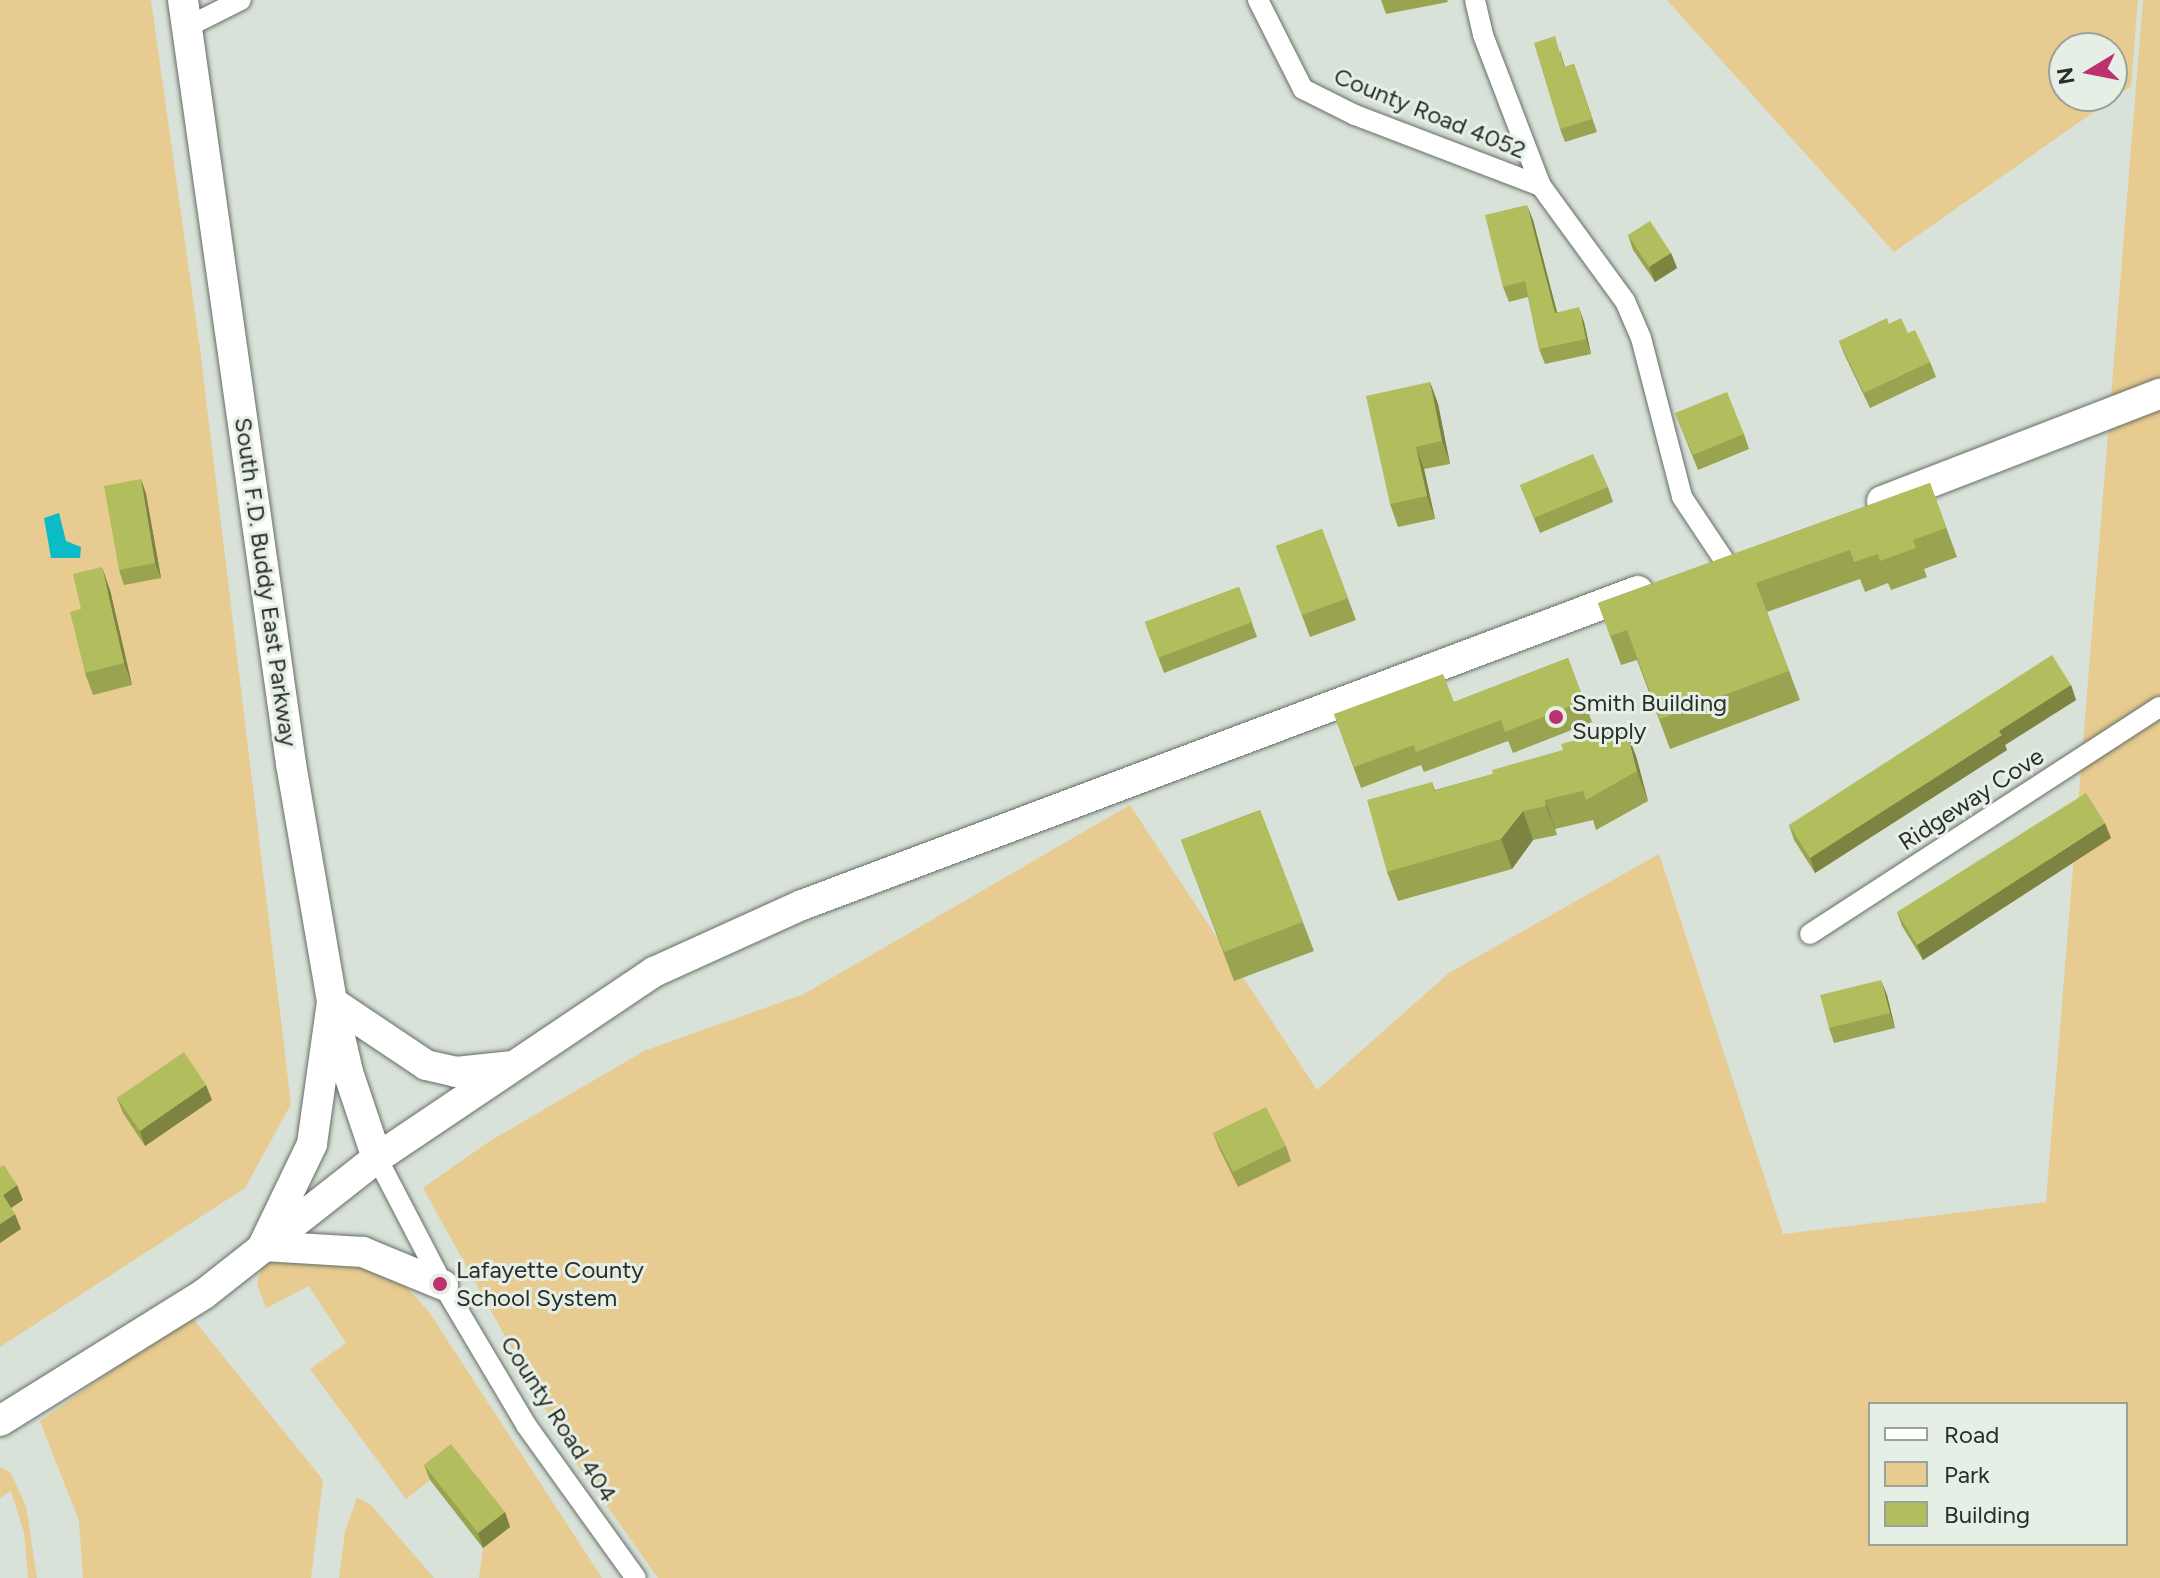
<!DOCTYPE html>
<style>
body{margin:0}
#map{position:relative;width:2160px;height:1578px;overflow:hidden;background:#d8e2d8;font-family:Figtree,sans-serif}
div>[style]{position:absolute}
.green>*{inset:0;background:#e7cb90}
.water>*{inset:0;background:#0bbbc6}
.roads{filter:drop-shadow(0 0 2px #666e65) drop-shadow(0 0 2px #666e65)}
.street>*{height:20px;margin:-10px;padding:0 10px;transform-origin:10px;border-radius:10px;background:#fff}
.secondary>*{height:30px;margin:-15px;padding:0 15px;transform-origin:15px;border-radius:15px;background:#fff}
.wall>*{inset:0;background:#99a350}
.shaded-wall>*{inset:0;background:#7d8441}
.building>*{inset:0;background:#b2bd5d}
.dots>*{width:22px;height:22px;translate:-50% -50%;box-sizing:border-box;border:4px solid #e5efe5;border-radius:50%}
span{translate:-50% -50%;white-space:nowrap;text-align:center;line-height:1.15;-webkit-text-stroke:6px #e5efe5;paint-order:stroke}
.street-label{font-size:24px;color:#2a2e2a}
.poi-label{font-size:24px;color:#2a2e2a}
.left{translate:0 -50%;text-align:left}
.legend{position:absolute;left:1868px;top:1402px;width:260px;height:144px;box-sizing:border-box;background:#e5efe5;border:2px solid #9aa29a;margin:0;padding:10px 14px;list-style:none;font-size:24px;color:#2a2e2a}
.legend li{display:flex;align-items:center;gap:16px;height:40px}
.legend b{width:40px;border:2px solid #9aa29a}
.north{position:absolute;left:2048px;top:32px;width:80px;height:80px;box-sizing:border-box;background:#e5efe5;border:2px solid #9aa29a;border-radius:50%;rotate:260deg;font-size:22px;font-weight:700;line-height:32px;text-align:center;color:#2a2e2a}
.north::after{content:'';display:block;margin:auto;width:28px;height:36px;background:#bb326e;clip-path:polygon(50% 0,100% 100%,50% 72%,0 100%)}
</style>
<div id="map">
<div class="green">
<i style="clip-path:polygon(0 0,151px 0,200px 349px,291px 1104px,245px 1188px,0 1347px)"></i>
<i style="clip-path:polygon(evenodd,1667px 0,2138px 0,2131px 86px,1894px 252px,1667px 0,2064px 48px,2112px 48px,2112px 96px,2064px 96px,2064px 48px)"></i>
<i style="clip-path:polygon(evenodd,2143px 0,2160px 0,2160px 1578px,658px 1578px,571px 1455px,423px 1188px,490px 1141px,644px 1051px,804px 994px,1130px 805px,1317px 1090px,1449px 973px,1659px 854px,1783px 1234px,2046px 1202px,2143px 0,1870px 1404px,2126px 1404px,2126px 1544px,1870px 1544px,1870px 1404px)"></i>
<i style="clip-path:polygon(264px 1261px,361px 1261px,393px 1272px,429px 1312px,602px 1578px,479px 1578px,483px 1548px,510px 1527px,457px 1459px,406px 1499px,310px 1369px,346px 1343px,309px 1286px,266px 1308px,257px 1284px)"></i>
<i style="clip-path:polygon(190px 1315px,323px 1480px,311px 1578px,83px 1578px,79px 1521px,40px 1421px)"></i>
<i style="clip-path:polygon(0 1467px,10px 1472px,26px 1506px,37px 1578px,28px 1578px,24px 1533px,11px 1491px,0 1498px)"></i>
<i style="clip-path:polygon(357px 1498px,370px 1504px,434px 1578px,339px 1578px,345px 1531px)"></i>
</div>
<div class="water">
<i style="clip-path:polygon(59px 513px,66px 541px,81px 547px,80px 558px,51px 558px,44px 518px)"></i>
</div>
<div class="roads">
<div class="street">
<i style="left:1258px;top:0;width:100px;rotate:63.2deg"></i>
<i style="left:1303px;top:89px;width:58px;rotate:26.6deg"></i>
<i style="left:1355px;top:115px;width:199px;rotate:20.9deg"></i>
<i style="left:1475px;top:0;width:36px;rotate:77deg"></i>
<i style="left:1483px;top:35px;width:162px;rotate:69deg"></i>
<i style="left:1541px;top:186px;width:142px;rotate:53.9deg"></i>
<i style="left:1625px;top:301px;width:40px;rotate:66.6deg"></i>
<i style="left:1641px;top:338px;width:164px;rotate:75.5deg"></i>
<i style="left:1682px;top:497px;width:76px;rotate:56.3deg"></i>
<i style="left:187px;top:27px;width:60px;rotate:-26.6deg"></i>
<i style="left:1810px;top:934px;width:417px;rotate:-33deg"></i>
<i style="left:377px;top:1158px;width:143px;rotate:62.5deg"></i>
<i style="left:443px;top:1285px;width:163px;rotate:59.3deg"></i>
<i style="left:526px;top:1425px;width:188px;rotate:54.3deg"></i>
</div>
<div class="secondary">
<i style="left:183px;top:0;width:772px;rotate:81.95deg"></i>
<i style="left:291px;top:764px;width:242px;rotate:80.2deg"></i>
<i style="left:332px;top:1002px;width:72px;rotate:77.1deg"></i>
<i style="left:348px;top:1072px;width:91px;rotate:71.4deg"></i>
<i style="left:1882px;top:501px;width:298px;rotate:-21.1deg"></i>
<i style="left:443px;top:1285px;width:87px;rotate:-157.6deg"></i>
<i style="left:363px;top:1252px;width:100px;rotate:-176.6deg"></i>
<i style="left:263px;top:1246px;width:113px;rotate:-64.3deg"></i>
<i style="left:312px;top:1144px;width:143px;rotate:-82deg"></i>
<i style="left:332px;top:1002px;width:113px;rotate:33.8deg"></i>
<i style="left:426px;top:1065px;width:31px;rotate:13deg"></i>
<i style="left:456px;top:1072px;width:55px;rotate:-6.2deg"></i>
<i style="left:0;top:1421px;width:240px;rotate:-31.9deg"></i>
<i style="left:204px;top:1294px;width:220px;rotate:-38.2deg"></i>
<i style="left:377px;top:1158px;width:334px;rotate:-33.9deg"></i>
<i style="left:654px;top:972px;width:162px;rotate:-24.4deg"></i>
<i style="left:802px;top:905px;width:893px;rotate:-20.59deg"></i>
</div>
</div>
<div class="wall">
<i style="clip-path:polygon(1381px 0,1447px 0,1448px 2px,1386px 14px)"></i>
<i style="clip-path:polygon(1560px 50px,1565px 67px,1574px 64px,1597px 132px,1565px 142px,1560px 129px)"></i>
<i style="clip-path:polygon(1533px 220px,1557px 312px,1584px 322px,1591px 354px,1545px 364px,1539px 349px,1528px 297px,1509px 302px,1503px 287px)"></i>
<i style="clip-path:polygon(1628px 235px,1671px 253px,1677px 268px,1655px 282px,1633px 250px)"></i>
<i style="clip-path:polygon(1889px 324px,1908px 333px,1930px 362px,1936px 377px,1870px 408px,1845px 356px,1839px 341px)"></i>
<i style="clip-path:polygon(1430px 382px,1438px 404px,1450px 464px,1424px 469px,1435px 519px,1398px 527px,1390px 504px)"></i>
<i style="clip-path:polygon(1675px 413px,1744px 434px,1749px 449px,1698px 470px)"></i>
<i style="clip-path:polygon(141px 479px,146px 494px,161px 578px,124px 585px,119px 570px)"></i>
<i style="clip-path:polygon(1930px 483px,1957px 557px,1924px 569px,1927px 577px,1891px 590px,1888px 583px,1865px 592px,1860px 579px,1767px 612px,1800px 700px,1670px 749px,1637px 660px,1621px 665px,1598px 603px)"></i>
<i style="clip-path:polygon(1520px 485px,1608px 487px,1613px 502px,1540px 533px)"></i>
<i style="clip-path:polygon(1322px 529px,1356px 620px,1310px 637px,1276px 546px)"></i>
<i style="clip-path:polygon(1239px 587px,1257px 637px,1164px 673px,1145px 622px)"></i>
<i style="clip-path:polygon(110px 590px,132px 685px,93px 695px,85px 673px,81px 609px)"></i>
<i style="clip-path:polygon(1568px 658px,1592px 722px,1513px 753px,1508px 741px,1424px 772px,1421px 765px,1361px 788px,1334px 714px,1454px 702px)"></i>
<i style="clip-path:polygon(2071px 685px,2076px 700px,2005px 745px,2007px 750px,1815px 873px,1794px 840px,1789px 825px)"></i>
<i style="clip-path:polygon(1636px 756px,1648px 801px,1596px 830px,1593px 820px,1555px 829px,1557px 835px,1533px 840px,1512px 869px,1398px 901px,1387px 872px,1432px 782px,1435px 790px,1493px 774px)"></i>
<i style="clip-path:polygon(1260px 810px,1314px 951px,1234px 981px,1181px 840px)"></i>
<i style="clip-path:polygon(2111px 838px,1923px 960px,1902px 926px,1897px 912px)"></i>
<i style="clip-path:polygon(1887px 995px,1895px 1028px,1834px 1043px,1829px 1028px)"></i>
<i style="clip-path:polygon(117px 1098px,212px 1100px,145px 1146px,123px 1113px)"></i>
<i style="clip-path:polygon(1213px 1133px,1286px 1146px,1291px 1161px,1238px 1187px,1219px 1148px)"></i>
<i style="clip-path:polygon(424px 1465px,505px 1512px,510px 1527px,483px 1548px,430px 1480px)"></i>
</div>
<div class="shaded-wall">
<i style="clip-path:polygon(1527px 205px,1533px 220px,1561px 328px,1555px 313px)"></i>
<i style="clip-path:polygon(1671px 253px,1677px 268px,1655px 282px,1649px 267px)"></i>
<i style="clip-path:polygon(1579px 307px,1584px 322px,1591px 354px,1586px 339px)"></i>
<i style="clip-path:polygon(1430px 382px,1438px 404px,1450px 464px,1442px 441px)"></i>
<i style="clip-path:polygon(1416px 447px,1424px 469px,1435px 519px,1427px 496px)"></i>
<i style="clip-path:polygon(141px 479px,146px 494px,161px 578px,155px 563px)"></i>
<i style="clip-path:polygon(102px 567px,110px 590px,132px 685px,124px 663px)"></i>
<i style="clip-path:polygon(2071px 685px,2076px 700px,2005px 745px,2007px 750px,1815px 873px,1810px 858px,1999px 731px)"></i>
<i style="clip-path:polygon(1625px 727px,1636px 756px,1648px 801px,1637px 771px)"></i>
<i style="clip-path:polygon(1545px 800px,1555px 829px,1557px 835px,1546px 806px)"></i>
<i style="clip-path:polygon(1523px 811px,1533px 840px,1512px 869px,1501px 839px)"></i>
<i style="clip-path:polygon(2105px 823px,2111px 838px,1923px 960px,1917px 945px)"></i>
<i style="clip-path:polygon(1881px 980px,1887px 995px,1895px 1028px,1890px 1013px)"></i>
<i style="clip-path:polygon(206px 1085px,212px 1100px,145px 1146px,140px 1131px)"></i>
<i style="clip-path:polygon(17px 1185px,23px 1200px,8px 1210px,3px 1195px)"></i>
<i style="clip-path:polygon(15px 1214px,21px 1229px,0 1243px,0 1224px)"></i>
<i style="clip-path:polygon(505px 1512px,510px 1527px,483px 1548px,478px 1533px)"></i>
</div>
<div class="building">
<i style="clip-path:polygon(1555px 36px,1564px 67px,1574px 64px,1592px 119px,1560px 129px,1534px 43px)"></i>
<i style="clip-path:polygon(1527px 205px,1555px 313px,1579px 307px,1586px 339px,1539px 349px,1525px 281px,1503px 287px,1485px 215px)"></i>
<i style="clip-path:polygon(1650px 221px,1671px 253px,1649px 267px,1628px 235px)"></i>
<i style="clip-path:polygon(1887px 318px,1889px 324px,1901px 318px,1908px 333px,1915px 330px,1930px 362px,1864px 393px,1839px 341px)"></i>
<i style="clip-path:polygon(1430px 382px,1442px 441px,1416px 447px,1427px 496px,1390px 504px,1366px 396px)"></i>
<i style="clip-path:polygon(1727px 392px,1744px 434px,1693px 455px,1675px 413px)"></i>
<i style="clip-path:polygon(1593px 454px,1608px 487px,1534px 518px,1520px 485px)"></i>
<i style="clip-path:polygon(141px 479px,155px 563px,119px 570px,104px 486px)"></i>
<i style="clip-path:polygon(1930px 483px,1946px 528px,1913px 540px,1916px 548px,1880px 561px,1878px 554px,1854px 562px,1850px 550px,1756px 583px,1789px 671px,1660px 719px,1627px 630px,1610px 636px,1598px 603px)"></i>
<i style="clip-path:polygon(1322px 529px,1348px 598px,1302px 615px,1276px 546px)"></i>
<i style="clip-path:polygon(102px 567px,124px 663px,85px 673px,70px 612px,81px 609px,73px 574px)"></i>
<i style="clip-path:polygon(1239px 587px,1252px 622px,1158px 658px,1145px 622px)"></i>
<i style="clip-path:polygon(2052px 655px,2071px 685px,1999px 731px,2002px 735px,1810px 858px,1789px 825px)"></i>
<i style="clip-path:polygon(1568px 658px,1584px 701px,1505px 732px,1501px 720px,1416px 752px,1414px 745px,1354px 767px,1334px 714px,1443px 674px,1454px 702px)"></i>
<i style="clip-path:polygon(1625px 727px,1637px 771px,1586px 800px,1583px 791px,1545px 800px,1546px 806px,1523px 811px,1501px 839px,1387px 872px,1367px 800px,1432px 782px,1434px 791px,1493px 774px,1492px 770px,1563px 750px,1561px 744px)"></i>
<i style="clip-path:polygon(2086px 793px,2105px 823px,1917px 945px,1897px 912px)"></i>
<i style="clip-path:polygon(1260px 810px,1303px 922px,1224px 952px,1181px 840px)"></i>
<i style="clip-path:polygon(1881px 980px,1890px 1013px,1829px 1028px,1820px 995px)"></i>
<i style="clip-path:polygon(184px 1052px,206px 1085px,140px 1131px,117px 1098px)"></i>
<i style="clip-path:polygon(1266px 1107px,1286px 1146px,1233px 1172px,1213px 1133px)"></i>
<i style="clip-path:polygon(4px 1165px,17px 1185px,3px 1195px,15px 1214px,0 1224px,0 1167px)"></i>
<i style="clip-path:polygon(451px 1444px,505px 1512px,478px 1533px,424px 1465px)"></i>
</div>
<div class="dots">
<i style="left:1556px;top:717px;background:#bb326e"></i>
<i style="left:440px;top:1284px;background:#bb326e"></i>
</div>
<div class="street-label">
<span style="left:1430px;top:113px;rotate:22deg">County Road 4052</span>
<span style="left:266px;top:582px;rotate:82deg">South F.D. Buddy East Parkway</span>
<span style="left:1971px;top:799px;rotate:-33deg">Ridgeway Cove</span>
<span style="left:559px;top:1419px;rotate:57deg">County Road 404</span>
</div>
<div class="poi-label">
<span class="left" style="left:1572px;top:717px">Smith Building<br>Supply</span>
<span class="left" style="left:456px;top:1284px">Lafayette County<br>School System</span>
</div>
<ul class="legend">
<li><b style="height:10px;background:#fff"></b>Road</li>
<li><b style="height:22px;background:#e7cb90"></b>Park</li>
<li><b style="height:22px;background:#b2bd5d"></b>Building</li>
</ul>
<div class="north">N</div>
</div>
